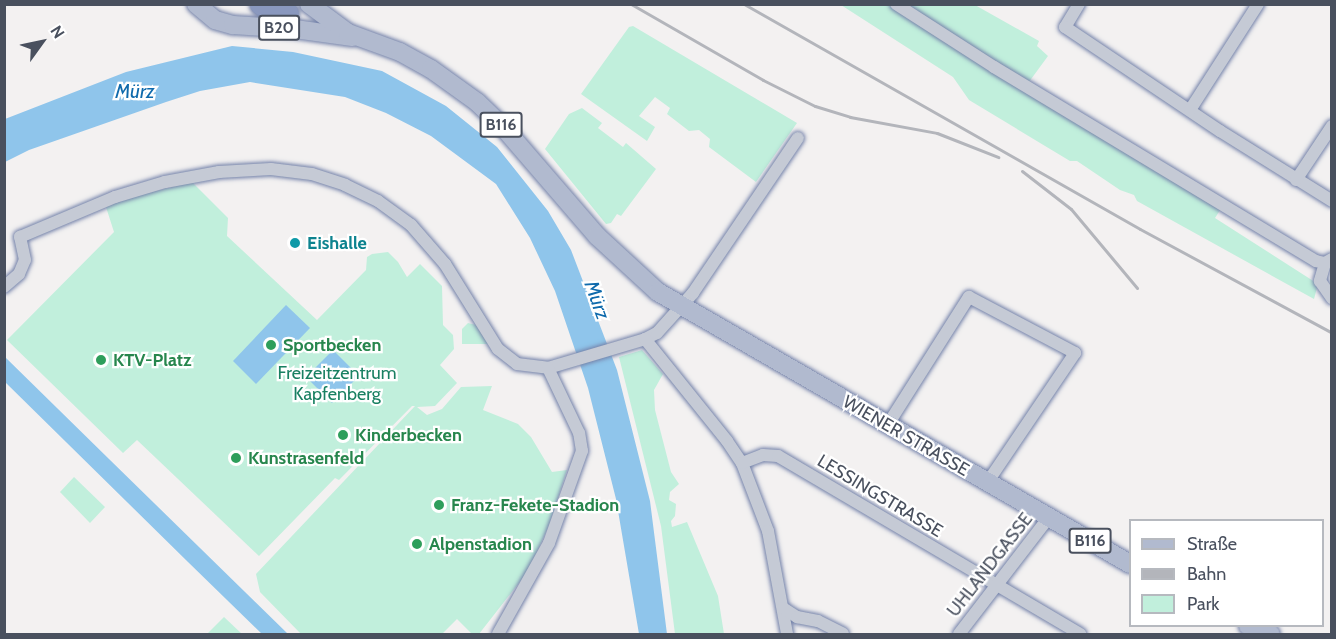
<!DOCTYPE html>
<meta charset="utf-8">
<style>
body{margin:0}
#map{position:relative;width:1336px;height:639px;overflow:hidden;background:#f3f1f1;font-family:Cabin,sans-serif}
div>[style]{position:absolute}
.green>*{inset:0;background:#c1efdc}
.water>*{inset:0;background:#8fc5eb}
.roads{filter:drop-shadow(0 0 2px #7583aa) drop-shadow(0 0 2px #7583aa)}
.street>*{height:12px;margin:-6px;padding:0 6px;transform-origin:6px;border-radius:6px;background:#c5cad5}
.primary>*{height:18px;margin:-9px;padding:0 9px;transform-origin:9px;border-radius:9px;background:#b1bacf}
.highway>*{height:21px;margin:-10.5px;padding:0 10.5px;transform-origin:10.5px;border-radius:10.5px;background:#8a98be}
.rail>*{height:3px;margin:-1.5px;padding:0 1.5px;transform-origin:1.5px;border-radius:1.5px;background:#b3b5bb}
.dots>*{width:16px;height:16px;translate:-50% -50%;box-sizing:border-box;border:3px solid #fff;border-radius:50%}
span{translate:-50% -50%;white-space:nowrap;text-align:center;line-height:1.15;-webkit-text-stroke:4.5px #fff;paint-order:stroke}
.shield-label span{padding:2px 4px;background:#fff;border:2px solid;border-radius:4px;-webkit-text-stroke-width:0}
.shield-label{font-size:16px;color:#49505e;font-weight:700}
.culture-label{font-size:18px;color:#0d838f;font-weight:700}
.left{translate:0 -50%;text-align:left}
.leisure-label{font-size:18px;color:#27864d;font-weight:700}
.park-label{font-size:18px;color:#198062}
.street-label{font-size:18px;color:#49505e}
.water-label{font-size:20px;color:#0f6aac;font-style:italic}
.frame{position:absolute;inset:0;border:6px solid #49505e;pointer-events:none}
.legend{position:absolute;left:1129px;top:519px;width:195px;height:108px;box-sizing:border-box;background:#fff;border:2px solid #b6b9bf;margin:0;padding:8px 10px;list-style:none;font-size:18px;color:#49505e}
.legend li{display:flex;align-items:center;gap:12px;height:30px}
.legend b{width:30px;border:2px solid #b6b9bf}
.north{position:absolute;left:12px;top:12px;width:60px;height:60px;-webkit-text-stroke:4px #fff;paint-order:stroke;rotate:57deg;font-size:16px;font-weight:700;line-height:24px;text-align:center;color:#49505e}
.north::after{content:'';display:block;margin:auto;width:21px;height:27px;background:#49505e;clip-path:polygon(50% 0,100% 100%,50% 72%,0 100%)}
</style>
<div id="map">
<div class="green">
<i style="clip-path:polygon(841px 5px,975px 5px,1039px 41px,1037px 46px,1048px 56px,1026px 86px,1224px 204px,1215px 218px,1318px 284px,1314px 299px,1137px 201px,1134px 195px,1120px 190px,1077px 161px,1070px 161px,969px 100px,953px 77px)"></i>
<i style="clip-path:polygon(633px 26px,797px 123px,756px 182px,709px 147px,710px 139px,699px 130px,689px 131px,667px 114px,670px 108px,655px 97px,639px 116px,655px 127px,647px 141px,581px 94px,629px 27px)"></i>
<i style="clip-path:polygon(582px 108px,602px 123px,598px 128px,623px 147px,626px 143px,656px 169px,621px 216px,617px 214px,611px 223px,606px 224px,545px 149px,569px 114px)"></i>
<i style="clip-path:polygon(192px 182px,228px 218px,227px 236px,317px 320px,366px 270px,367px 257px,372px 254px,388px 252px,398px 262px,407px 277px,420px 264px,442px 286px,443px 325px,453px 335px,454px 349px,440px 365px,457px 383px,435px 406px,417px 407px,427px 415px,442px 409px,461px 387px,492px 386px,483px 410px,518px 424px,531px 437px,552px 472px,567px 470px,549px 525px,529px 570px,479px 634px,472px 634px,457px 619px,442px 634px,301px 634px,260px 592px,256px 574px,415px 406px,412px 406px,339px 480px,335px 478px,259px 556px,137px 440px,123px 453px,7px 340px,114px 232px,105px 204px)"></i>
<i style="clip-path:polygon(468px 323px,476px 325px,489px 344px,462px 344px,462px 329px)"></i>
<i style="clip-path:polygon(642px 350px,663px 374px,654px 390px,655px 410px,671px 472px,679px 484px,670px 492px,669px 500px,676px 504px,675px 516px,671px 521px,672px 527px,687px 522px,718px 596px,724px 634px,675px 634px,661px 526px,619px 357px)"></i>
<i style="clip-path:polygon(74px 477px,105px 507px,90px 523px,60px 492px)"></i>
<i style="clip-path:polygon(224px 617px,242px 634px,207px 634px)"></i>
</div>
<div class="water">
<i style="clip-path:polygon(232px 46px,293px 52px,382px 71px,446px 106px,497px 147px,548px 211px,571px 250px,617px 370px,650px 501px,667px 634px,639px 634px,616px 499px,588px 388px,555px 291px,530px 238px,496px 184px,431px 136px,386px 113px,345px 97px,250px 82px,200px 91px,166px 102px,29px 150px,5px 162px,5px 119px,126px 72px)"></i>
<i style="clip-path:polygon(286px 305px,310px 328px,256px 384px,233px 361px)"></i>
<i style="clip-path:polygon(333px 350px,359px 376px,332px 403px,306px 377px)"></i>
<i style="clip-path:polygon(5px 357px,109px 459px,288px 634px,262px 634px,188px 562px,5px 382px)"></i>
</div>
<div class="roads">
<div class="street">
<i style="left:896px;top:4px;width:117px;rotate:32.7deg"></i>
<i style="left:994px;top:67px;width:376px;rotate:31.1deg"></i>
<i style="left:1316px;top:261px;width:9px;rotate:13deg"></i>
<i style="left:1325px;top:263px;width:8px;rotate:-30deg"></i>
<i style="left:1079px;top:4px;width:27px;rotate:121deg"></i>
<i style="left:1065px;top:27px;width:187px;rotate:33.9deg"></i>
<i style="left:1220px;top:131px;width:132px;rotate:32deg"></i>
<i style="left:1190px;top:110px;width:126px;rotate:-57.3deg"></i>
<i style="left:1296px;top:180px;width:65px;rotate:-56.3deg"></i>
<i style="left:1325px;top:263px;width:19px;rotate:106deg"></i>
<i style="left:1320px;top:281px;width:21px;rotate:55deg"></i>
<i style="left:4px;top:287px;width:20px;rotate:-41deg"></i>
<i style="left:19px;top:274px;width:15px;rotate:-67deg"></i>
<i style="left:25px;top:260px;width:24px;rotate:-102deg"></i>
<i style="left:20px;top:237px;width:103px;rotate:-22.8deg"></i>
<i style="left:115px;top:197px;width:52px;rotate:-16.7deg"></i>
<i style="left:165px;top:182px;width:55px;rotate:-10.5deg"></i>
<i style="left:219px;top:172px;width:52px;rotate:-3.3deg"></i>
<i style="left:271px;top:169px;width:41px;rotate:7deg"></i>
<i style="left:312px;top:174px;width:35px;rotate:18deg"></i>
<i style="left:345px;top:185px;width:37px;rotate:26deg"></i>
<i style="left:378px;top:201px;width:41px;rotate:36deg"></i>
<i style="left:411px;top:225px;width:52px;rotate:48.9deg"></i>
<i style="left:445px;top:264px;width:100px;rotate:58.1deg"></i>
<i style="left:498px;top:349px;width:24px;rotate:38deg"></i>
<i style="left:517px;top:364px;width:31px;rotate:7deg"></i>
<i style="left:548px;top:368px;width:101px;rotate:-16.6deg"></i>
<i style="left:645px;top:339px;width:13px;rotate:-27deg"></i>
<i style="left:657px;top:333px;width:54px;rotate:-48deg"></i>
<i style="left:693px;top:293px;width:187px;rotate:-55.9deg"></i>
<i style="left:645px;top:339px;width:131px;rotate:51.2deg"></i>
<i style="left:727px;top:441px;width:27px;rotate:56deg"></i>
<i style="left:742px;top:463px;width:73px;rotate:69.1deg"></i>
<i style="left:768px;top:531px;width:105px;rotate:79.5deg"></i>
<i style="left:887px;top:426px;width:153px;rotate:-57.6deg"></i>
<i style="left:969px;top:297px;width:120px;rotate:27.8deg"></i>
<i style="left:1075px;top:353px;width:157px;rotate:124.1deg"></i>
<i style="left:742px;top:463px;width:22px;rotate:-21deg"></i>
<i style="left:763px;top:455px;width:15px;rotate:4deg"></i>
<i style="left:778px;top:456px;width:351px;rotate:30.5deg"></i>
<i style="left:783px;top:608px;width:17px;rotate:33deg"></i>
<i style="left:797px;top:617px;width:21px;rotate:11deg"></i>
<i style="left:818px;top:621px;width:28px;rotate:27deg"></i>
<i style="left:498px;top:634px;width:104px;rotate:-60.7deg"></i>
<i style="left:549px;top:543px;width:98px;rotate:-70.3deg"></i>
<i style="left:582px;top:451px;width:18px;rotate:-99deg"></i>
<i style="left:579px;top:433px;width:72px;rotate:-115.5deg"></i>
<i style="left:959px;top:634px;width:148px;rotate:-52.4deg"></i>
</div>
<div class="primary">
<i style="left:196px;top:4px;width:25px;rotate:40deg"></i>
<i style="left:215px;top:20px;width:19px;rotate:16deg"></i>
<i style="left:233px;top:25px;width:62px;rotate:3.7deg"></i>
<i style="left:295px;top:29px;width:58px;rotate:8deg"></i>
<i style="left:309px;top:4px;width:49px;rotate:36.6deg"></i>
<i style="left:348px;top:33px;width:55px;rotate:20.1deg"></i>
<i style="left:400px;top:52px;width:35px;rotate:29deg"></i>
<i style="left:431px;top:69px;width:57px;rotate:35.7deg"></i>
<i style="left:477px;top:102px;width:36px;rotate:44deg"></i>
<i style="left:503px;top:127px;width:144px;rotate:49.2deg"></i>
<i style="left:597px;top:236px;width:83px;rotate:42.6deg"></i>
<i style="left:658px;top:292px;width:545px;rotate:29.95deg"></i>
<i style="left:1248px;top:626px;width:24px;rotate:19deg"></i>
</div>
<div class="highway">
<i style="left:260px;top:4px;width:29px;rotate:18deg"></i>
</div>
</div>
<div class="rail">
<i style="left:631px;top:4px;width:152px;rotate:29.9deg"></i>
<i style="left:763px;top:80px;width:58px;rotate:26.6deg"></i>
<i style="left:815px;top:106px;width:37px;rotate:17deg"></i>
<i style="left:850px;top:117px;width:88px;rotate:10.4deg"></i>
<i style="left:937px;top:133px;width:66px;rotate:21.5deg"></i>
<i style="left:744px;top:4px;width:455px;rotate:29.6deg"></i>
<i style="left:1140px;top:229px;width:218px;rotate:28.4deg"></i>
<i style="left:1022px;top:171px;width:62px;rotate:37.8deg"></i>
<i style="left:1071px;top:209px;width:103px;rotate:50.1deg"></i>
</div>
<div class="dots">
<i style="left:295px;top:243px;background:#0f9aa8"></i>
<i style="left:271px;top:345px;background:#2e9e5b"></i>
<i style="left:101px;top:360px;background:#2e9e5b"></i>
<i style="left:343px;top:435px;background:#2e9e5b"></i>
<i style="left:236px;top:458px;background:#2e9e5b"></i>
<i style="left:439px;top:505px;background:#2e9e5b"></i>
<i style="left:417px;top:544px;background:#2e9e5b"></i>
</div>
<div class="shield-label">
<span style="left:279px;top:28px">B20</span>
<span style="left:501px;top:125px">B116</span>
<span style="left:1090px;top:541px">B116</span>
</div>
<div class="culture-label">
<span class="left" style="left:307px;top:243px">Eishalle</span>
</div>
<div class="leisure-label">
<span class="left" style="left:283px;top:345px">Sportbecken</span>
<span class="left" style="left:113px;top:360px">KTV-Platz</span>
<span class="left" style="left:355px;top:435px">Kinderbecken</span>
<span class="left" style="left:248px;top:458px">Kunstrasenfeld</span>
<span class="left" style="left:451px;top:505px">Franz-Fekete-Stadion</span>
<span class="left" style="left:429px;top:544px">Alpenstadion</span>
</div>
<div class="park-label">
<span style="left:337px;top:384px">Freizeitzentrum<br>Kapfenberg</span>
</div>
<div class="street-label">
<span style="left:906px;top:436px;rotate:30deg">WIENER STRASSE</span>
<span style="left:880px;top:496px;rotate:31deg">LESSINGSTRASSE</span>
<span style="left:990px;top:565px;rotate:-52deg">UHLANDGASSE</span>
</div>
<div class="water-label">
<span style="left:135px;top:91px">Mürz</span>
<span style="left:597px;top:300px;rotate:70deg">Mürz</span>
</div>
<div class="frame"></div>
<ul class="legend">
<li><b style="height:8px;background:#b1bacf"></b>Straße</li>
<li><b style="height:8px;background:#b3b5bb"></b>Bahn</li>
<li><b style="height:16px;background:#c1efdc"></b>Park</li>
</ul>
<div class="north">N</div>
</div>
